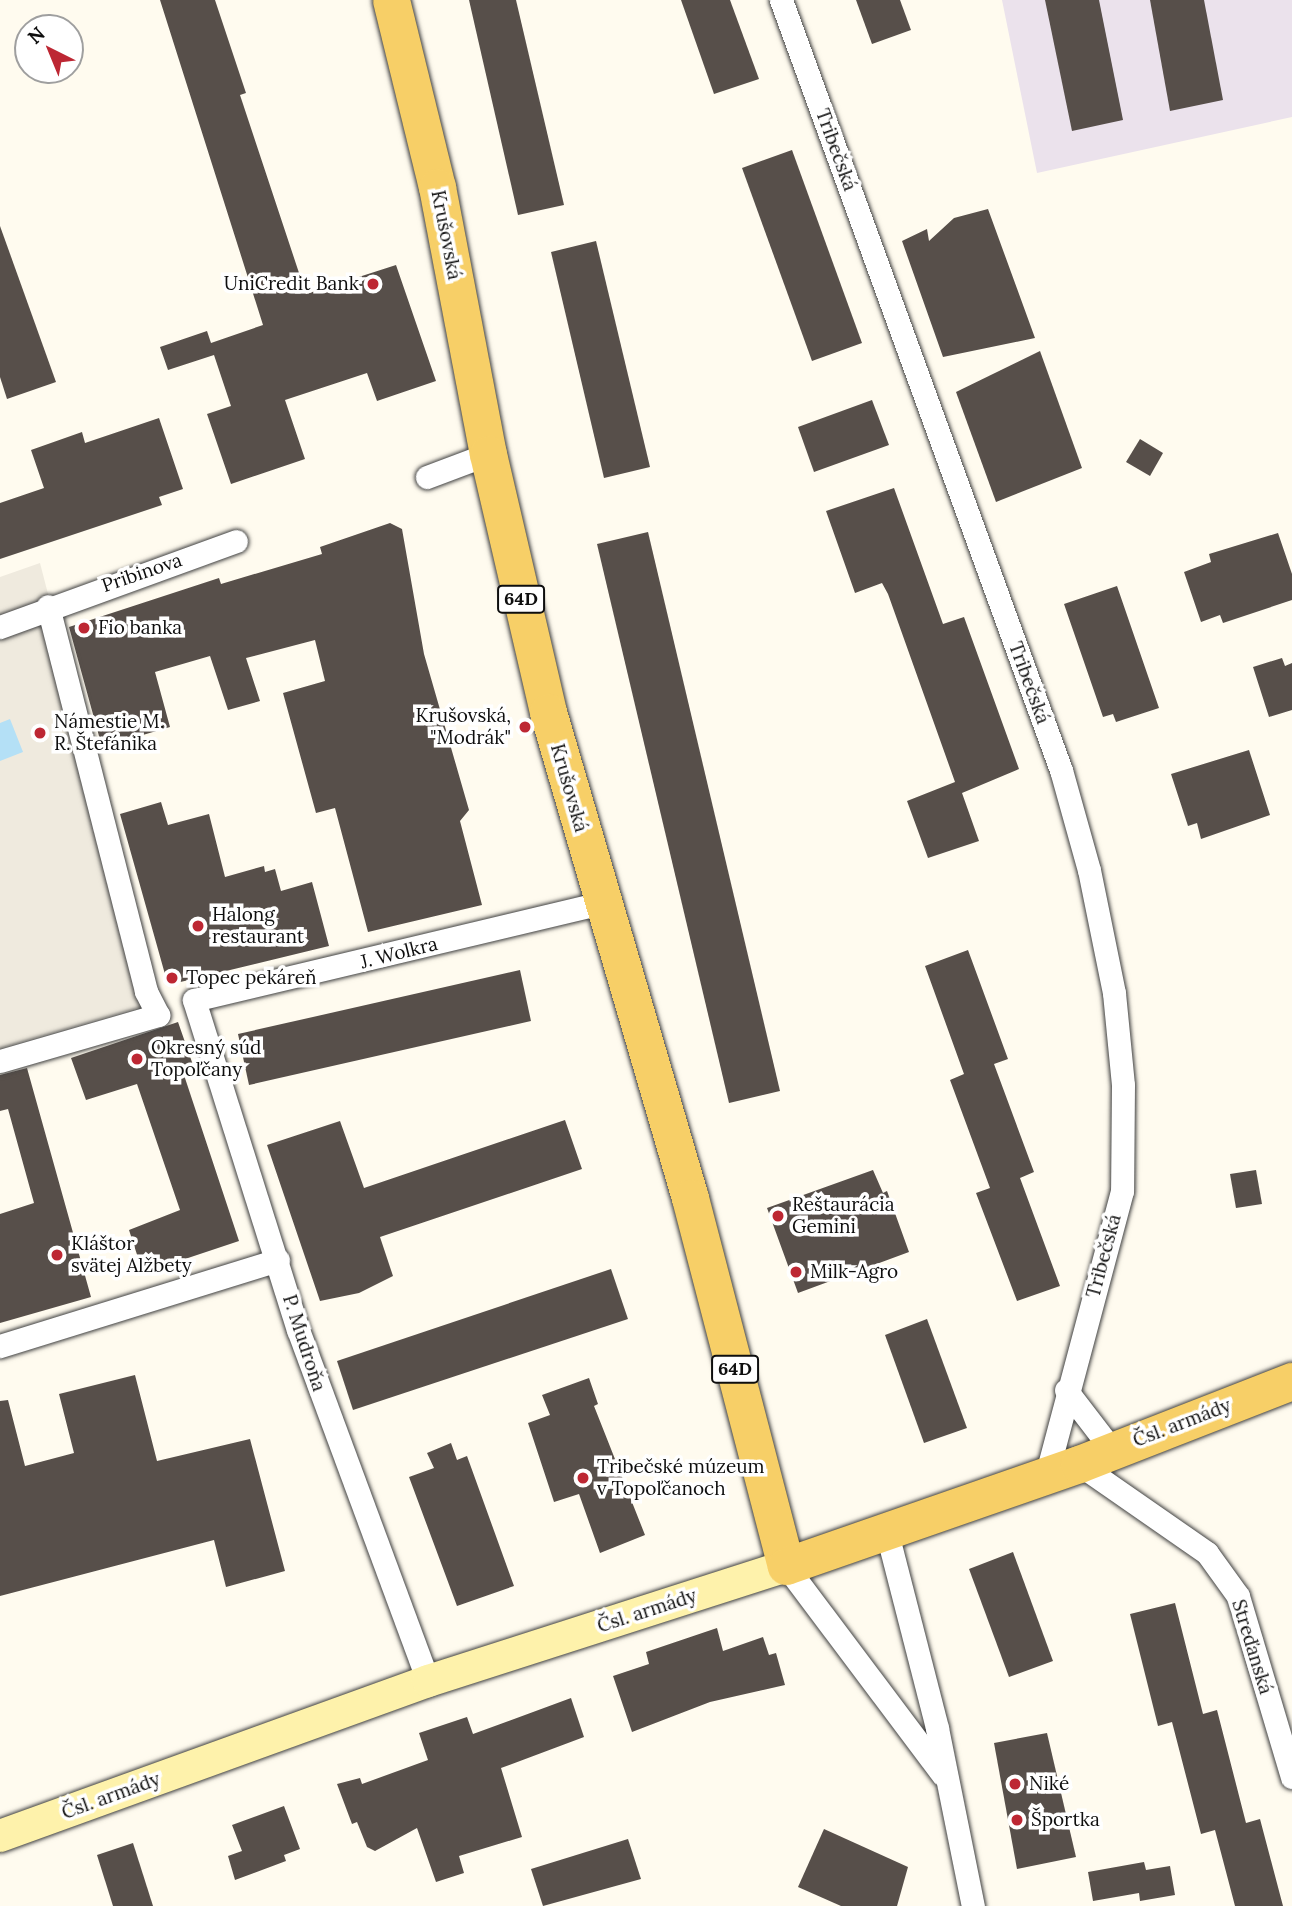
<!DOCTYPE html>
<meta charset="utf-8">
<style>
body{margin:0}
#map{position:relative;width:1292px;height:1906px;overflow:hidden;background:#fffbef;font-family:Lora,serif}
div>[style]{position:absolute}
.industrial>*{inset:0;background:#ebe2ec}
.plaza>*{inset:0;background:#efeade}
.water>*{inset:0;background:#b4e0f6}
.building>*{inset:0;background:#574f4a}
.roads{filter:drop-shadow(0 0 2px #414141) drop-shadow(0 0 2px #414141)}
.street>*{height:23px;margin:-11.5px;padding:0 11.5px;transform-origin:11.5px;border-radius:11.5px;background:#fff}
.secondary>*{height:32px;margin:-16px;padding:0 16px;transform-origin:16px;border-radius:16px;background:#fef2ab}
.primary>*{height:37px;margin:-18.5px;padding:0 18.5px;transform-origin:18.5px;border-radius:18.5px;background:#f7cf67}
.dots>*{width:19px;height:19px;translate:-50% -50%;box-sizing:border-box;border:4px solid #fff;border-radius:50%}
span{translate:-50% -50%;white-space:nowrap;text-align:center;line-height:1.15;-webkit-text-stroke:7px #fff;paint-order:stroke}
.shield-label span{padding:2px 5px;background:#fff;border:2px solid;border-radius:5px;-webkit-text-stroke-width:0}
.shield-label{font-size:18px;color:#0e0e0e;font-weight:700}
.street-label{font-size:19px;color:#0e0e0e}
.poi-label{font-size:19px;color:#0e0e0e}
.right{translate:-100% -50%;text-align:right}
.left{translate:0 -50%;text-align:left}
.north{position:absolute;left:14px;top:14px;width:70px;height:70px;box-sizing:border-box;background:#fff;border:2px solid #9f9f9f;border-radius:50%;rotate:317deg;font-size:19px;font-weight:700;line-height:28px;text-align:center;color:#0e0e0e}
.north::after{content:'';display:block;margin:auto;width:24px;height:32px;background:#bd2733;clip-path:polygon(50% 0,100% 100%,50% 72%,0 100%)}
</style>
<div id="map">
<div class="industrial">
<i style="clip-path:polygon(1002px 0,1292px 0,1292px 117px,1037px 173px)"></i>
</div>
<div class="plaza">
<i style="clip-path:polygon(40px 563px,154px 1003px,0 1048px,0 577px)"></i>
</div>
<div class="water">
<i style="clip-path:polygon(10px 719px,23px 752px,0 761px,0 723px)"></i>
</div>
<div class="building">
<i style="clip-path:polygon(160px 0,215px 0,246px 93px,240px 95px,306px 294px,396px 265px,436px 381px,377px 401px,367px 373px,285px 400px,305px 459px,231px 484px,207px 414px,231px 406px,214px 355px,168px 370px,160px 347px,207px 331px,211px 343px,263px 325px)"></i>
<i style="clip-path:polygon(469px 0,516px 0,564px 205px,518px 215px)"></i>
<i style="clip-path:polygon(681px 0,730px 0,759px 79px,714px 94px)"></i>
<i style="clip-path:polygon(856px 0,900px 0,911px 30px,872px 44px)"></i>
<i style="clip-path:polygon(1045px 0,1099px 0,1123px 120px,1072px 131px)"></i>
<i style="clip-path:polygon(1150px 0,1204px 0,1223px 100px,1170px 111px)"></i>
<i style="clip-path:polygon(792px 150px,862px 343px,812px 361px,742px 168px)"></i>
<i style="clip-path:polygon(988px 209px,1035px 338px,943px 357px,902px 241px,927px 229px,929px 241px,954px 218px)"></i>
<i style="clip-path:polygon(0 226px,56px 382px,7px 399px,0 377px)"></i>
<i style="clip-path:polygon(596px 241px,650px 467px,604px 478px,551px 252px)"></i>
<i style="clip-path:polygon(1040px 351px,1082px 468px,996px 502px,956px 392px)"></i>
<i style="clip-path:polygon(872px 400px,889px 445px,814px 472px,798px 427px)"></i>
<i style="clip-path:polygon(159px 418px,183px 489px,159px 497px,162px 505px,0 559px,0 503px,44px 488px,31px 450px,82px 432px,85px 443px)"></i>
<i style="clip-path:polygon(1140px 439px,1163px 453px,1150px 476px,1126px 462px)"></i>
<i style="clip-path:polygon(894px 488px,943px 624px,964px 617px,1019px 769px,962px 793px,979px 841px,928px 858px,907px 801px,955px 782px,888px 594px,882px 583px,855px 593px,826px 511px)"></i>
<i style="clip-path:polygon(390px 523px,402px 529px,424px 654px,469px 810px,460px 821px,482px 905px,368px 932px,335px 808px,316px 813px,283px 693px,325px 681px,315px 640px,246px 658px,260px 701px,228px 710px,210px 656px,155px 672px,170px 727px,102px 747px,69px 627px,219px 578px,221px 584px,322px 554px,320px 547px)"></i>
<i style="clip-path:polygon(648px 532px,780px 1091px,729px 1103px,597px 544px)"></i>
<i style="clip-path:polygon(1278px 533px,1292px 574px,1292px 600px,1223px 623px,1220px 615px,1201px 622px,1184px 572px,1211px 562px,1209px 554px)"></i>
<i style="clip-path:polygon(1117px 586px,1159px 708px,1116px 722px,1113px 714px,1103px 717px,1064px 604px)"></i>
<i style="clip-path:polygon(1282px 658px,1285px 666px,1292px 663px,1292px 710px,1269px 717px,1253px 667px)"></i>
<i style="clip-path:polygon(1249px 750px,1270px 815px,1201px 839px,1197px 823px,1188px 826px,1171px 774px)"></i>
<i style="clip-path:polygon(161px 802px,168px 825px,209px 814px,225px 877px,264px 866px,265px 872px,275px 869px,281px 891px,312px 882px,329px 946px,168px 985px,120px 814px)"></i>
<i style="clip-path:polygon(968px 950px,1008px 1059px,994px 1064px,1034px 1172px,1020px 1178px,1060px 1286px,1017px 1301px,976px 1193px,990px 1188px,950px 1080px,964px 1074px,925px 966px)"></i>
<i style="clip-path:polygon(520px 970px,531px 1021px,249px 1085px,238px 1034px)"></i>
<i style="clip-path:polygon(178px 1022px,193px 1065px,182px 1069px,239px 1241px,143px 1273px,129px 1230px,180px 1210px,137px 1084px,86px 1100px,71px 1058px)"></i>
<i style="clip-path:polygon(27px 1068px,91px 1297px,0 1323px,0 1214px,34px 1203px,8px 1109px,0 1111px,0 1075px)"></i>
<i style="clip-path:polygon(565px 1120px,582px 1169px,380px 1237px,393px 1276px,359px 1293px,320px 1301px,267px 1145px,340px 1121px,364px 1188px)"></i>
<i style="clip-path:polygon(873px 1170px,883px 1193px,887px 1191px,909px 1252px,798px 1293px,767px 1208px)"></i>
<i style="clip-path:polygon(1256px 1170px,1262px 1204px,1236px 1208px,1230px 1174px)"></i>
<i style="clip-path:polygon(611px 1269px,628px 1319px,353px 1410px,337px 1361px)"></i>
<i style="clip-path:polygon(927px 1319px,967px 1428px,924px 1443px,885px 1335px)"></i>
<i style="clip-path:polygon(135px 1375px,157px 1461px,250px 1439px,285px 1571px,226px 1587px,214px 1540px,0 1596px,0 1401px,8px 1400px,25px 1466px,74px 1453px,59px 1394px)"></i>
<i style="clip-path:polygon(589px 1378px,598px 1404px,594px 1406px,645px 1535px,600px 1553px,579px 1494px,554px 1502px,528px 1423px,550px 1415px,542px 1395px)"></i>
<i style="clip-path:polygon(451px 1443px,457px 1460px,467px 1456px,514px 1586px,457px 1606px,409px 1477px,434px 1468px,427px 1453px)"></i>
<i style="clip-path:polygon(1013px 1552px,1053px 1661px,1009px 1677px,969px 1569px)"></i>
<i style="clip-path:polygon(1175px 1603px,1203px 1714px,1217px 1710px,1246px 1823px,1260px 1819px,1283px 1906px,1235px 1906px,1215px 1830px,1201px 1834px,1172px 1722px,1158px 1726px,1130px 1614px)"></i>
<i style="clip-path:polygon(717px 1628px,723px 1651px,763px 1637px,769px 1655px,776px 1653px,785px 1685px,710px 1702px,632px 1732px,613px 1676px,649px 1664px,646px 1652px)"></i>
<i style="clip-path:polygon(571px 1698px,584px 1737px,501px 1768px,522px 1837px,459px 1856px,464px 1873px,436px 1882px,417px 1828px,375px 1851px,367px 1847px,357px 1822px,352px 1824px,337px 1784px,360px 1778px,362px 1784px,428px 1760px,419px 1733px,467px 1717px,473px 1734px)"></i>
<i style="clip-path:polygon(1047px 1733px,1076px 1857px,1017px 1869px,994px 1743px)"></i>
<i style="clip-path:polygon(284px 1806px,300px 1849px,284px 1855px,286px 1861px,235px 1880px,228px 1856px,242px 1851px,232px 1825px)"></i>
<i style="clip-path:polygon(824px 1829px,908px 1867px,897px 1906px,841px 1906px,798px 1887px)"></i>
<i style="clip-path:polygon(628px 1839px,641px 1879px,543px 1906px,531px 1869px)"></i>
<i style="clip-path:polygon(133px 1843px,153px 1906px,113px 1906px,97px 1855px)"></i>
<i style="clip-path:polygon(1144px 1862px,1146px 1870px,1170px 1866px,1175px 1895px,1140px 1901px,1139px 1893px,1093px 1901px,1088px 1872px)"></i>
</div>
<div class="roads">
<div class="street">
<i style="left:781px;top:0;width:819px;rotate:70.02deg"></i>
<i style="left:1061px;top:770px;width:104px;rotate:74.4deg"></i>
<i style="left:1089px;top:870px;width:126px;rotate:78.5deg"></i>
<i style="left:1114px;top:993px;width:92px;rotate:84.4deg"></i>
<i style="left:1123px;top:1085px;width:106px;rotate:90.5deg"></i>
<i style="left:1122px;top:1191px;width:295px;rotate:104.9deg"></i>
<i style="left:427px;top:477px;width:65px;rotate:-20.7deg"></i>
<i style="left:0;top:627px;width:251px;rotate:-20deg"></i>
<i style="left:0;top:1061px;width:165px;rotate:-16.2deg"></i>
<i style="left:158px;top:1015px;width:27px;rotate:-117deg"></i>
<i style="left:146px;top:991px;width:397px;rotate:-104.3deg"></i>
<i style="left:0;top:1346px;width:291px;rotate:-17.2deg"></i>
<i style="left:1066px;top:1390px;width:76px;rotate:52.5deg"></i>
<i style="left:1079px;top:1464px;width:156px;rotate:34.8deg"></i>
<i style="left:1207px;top:1553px;width:53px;rotate:54.2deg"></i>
<i style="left:1238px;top:1596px;width:189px;rotate:73.4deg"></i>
<i style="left:887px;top:1533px;width:201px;rotate:75.6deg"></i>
<i style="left:937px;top:1728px;width:182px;rotate:78.6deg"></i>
<i style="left:786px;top:1566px;width:260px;rotate:53.1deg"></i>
<i style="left:428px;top:1681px;width:374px;rotate:-110.3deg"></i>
<i style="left:298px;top:1330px;width:346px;rotate:-107.5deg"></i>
<i style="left:194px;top:1000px;width:419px;rotate:-13.4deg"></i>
</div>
<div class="secondary">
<i style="left:0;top:1836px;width:455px;rotate:-19.9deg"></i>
<i style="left:428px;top:1681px;width:376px;rotate:-17.8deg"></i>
</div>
<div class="primary">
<i style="left:391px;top:0;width:193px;rotate:76.2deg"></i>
<i style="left:437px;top:187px;width:272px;rotate:79.2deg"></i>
<i style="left:488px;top:454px;width:265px;rotate:76.9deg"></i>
<i style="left:548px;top:712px;width:506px;rotate:73.71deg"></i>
<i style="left:690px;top:1198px;width:380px;rotate:75.4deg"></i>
<i style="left:786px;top:1566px;width:310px;rotate:-19.2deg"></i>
<i style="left:1079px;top:1464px;width:229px;rotate:-21.3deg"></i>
</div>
</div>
<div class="dots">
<i style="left:373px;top:284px;background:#bd2733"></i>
<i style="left:84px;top:628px;background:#bd2733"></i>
<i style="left:525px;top:727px;background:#bd2733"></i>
<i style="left:40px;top:733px;background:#bd2733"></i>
<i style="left:198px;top:926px;background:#bd2733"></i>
<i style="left:172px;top:978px;background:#bd2733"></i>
<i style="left:137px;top:1059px;background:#bd2733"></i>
<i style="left:778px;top:1216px;background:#bd2733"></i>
<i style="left:57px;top:1255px;background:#bd2733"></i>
<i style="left:796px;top:1272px;background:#bd2733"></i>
<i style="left:583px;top:1478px;background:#bd2733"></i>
<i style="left:1015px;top:1784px;background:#bd2733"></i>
<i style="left:1017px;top:1820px;background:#bd2733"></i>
</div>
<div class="shield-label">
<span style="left:521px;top:599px">64D</span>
<span style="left:735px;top:1369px">64D</span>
</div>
<div class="street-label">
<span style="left:836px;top:150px;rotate:70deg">Tribečská</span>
<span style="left:446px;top:235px;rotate:79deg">Krušovská</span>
<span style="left:142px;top:573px;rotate:-19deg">Pribinova</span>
<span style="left:1029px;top:683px;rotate:70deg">Tribečská</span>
<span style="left:569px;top:788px;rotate:74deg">Krušovská</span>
<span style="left:399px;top:953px;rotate:-14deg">J. Wolkra</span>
<span style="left:1104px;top:1256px;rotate:-75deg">Tribečská</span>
<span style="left:304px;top:1343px;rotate:72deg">P. Mudroňa</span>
<span style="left:1182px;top:1423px;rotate:-21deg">Čsl. armády</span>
<span style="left:647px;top:1611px;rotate:-18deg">Čsl. armády</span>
<span style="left:1252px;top:1647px;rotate:73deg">Streďanská</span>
<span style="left:111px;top:1796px;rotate:-20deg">Čsl. armády</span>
</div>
<div class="poi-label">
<span class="right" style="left:359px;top:284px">UniCredit Bank</span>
<span class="left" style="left:98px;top:628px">Fio banka</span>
<span class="right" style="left:511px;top:727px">Krušovská,<br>"Modrák"</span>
<span class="left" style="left:54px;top:733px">Námestie M.<br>R. Štefánika</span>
<span class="left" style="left:212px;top:926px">Halong<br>restaurant</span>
<span class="left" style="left:186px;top:978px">Topec pekáreň</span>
<span class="left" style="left:151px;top:1059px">Okresný súd<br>Topoľčany</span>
<span class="left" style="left:792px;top:1216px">Reštaurácia<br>Gemini</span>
<span class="left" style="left:71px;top:1255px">Kláštor<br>svätej Alžbety</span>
<span class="left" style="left:810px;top:1272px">Milk-Agro</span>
<span class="left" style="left:597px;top:1478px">Tribečské múzeum<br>v Topoľčanoch</span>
<span class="left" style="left:1029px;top:1784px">Niké</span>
<span class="left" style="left:1031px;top:1820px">Športka</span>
</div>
<div class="north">N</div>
</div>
